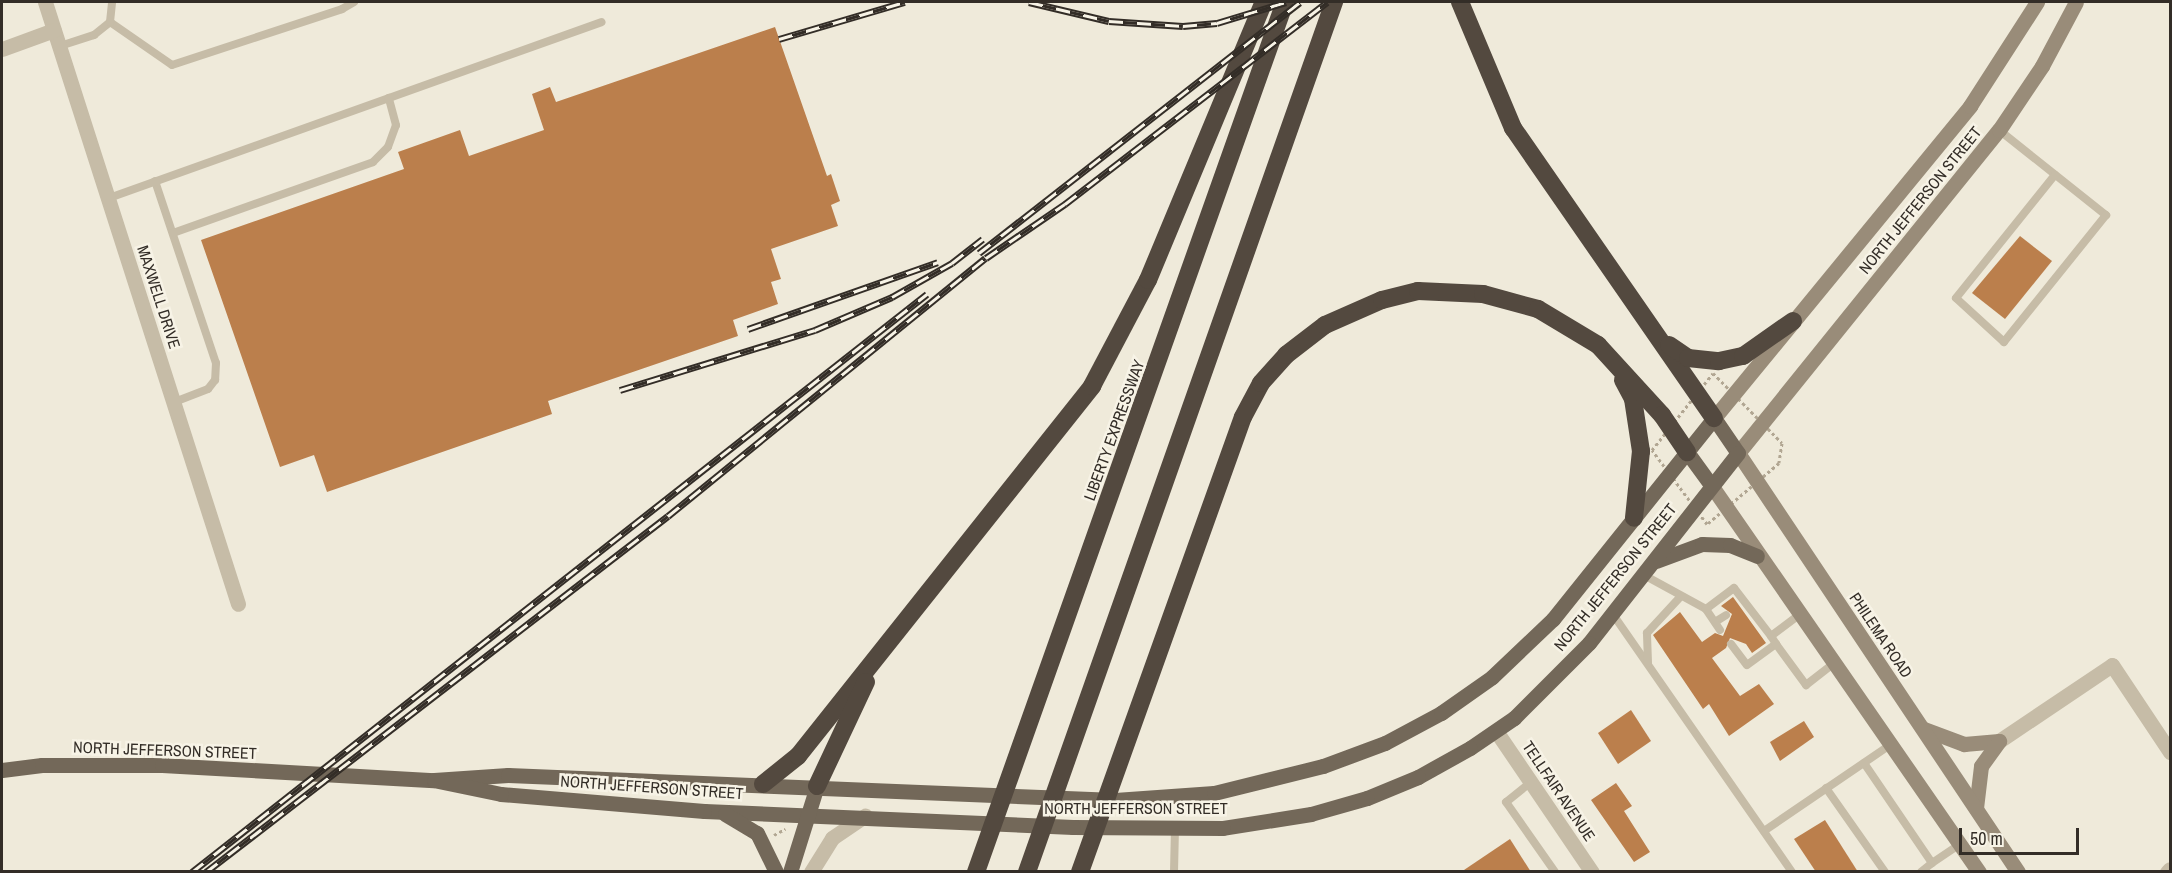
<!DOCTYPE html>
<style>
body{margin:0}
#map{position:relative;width:2172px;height:873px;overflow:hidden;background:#efeada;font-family:"Archivo Narrow",sans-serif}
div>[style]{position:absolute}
.building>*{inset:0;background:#bb7f4c}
.path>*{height:3px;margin-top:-1.5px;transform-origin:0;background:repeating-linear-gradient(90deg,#b1a692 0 3px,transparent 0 6px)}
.lane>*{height:8px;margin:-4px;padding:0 4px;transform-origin:4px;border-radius:4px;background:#c6bca7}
.street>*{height:15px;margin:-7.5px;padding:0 7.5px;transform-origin:7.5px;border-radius:7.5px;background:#c6bca7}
.secondary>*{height:15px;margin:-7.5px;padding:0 7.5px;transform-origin:7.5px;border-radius:7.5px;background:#998c79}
.primary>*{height:15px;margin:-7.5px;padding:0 7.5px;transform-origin:7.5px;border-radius:7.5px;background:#736859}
.highway>*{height:18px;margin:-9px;padding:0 9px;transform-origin:9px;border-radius:9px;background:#53493f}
.rail>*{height:7px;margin-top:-3.5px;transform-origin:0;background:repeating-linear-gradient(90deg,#f7f3e6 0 14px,#332d27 0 28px);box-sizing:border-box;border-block:2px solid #332d27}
span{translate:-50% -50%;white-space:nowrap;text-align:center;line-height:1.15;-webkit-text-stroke:5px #f7f3e6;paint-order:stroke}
.street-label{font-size:16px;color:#332d27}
.frame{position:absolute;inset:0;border:3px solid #332d27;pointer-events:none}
.scale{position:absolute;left:1959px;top:828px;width:120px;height:27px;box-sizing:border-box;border:3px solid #332d27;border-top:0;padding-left:8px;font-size:18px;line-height:21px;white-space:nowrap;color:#332d27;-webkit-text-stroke:4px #f7f3e6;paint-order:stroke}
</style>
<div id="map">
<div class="building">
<i style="clip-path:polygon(775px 27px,827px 176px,831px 174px,840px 201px,831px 205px,838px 226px,771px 249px,781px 279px,771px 282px,778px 304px,733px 320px,738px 336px,548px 401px,552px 414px,327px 492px,314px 455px,280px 467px,201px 240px,404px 169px,398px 152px,460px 130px,469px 156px,544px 130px,532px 94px,550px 87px,556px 102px)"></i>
<i style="clip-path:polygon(2020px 236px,2052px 261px,2005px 319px,1972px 293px)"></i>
<i style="clip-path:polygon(1733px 597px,1766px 643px,1752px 653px,1746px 644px,1730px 638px,1726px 648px,1712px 658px,1740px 696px,1759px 684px,1774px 704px,1729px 736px,1709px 704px,1703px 709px,1653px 635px,1680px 612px,1702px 642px,1715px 633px,1723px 636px,1732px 614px,1721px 606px)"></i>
<i style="clip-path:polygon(1631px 710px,1651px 741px,1618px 764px,1598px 733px)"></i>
<i style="clip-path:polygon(1804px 721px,1814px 737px,1780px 761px,1770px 742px)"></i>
<i style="clip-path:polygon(1616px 783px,1632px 806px,1624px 811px,1650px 852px,1634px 862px,1591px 800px)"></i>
<i style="clip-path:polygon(1825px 820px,1858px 872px,1816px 872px,1794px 839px)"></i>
<i style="clip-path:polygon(1510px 839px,1531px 872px,1461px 872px)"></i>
</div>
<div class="path">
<i style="left:1713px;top:373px;width:98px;rotate:45.4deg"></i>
<i style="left:1782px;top:443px;width:20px;rotate:99deg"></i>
<i style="left:1779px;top:463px;width:94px;rotate:139.7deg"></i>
<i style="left:1707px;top:524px;width:92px;rotate:-126.6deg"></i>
<i style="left:1652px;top:450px;width:98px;rotate:-51.6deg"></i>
<i style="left:774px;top:835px;width:13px;rotate:-29deg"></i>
</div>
<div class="lane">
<i style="left:110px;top:22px;width:75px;rotate:34.7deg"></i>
<i style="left:172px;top:65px;width:179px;rotate:-18.2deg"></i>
<i style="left:342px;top:9px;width:14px;rotate:-30deg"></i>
<i style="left:60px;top:46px;width:36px;rotate:-18deg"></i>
<i style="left:94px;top:35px;width:21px;rotate:-39deg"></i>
<i style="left:110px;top:22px;width:20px;rotate:-84deg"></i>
<i style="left:1999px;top:130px;width:137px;rotate:38.5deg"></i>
<i style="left:2106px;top:215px;width:163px;rotate:128.8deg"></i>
<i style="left:2004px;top:342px;width:65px;rotate:-137.5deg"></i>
<i style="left:1956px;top:298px;width:158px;rotate:-51.2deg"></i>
<i style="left:155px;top:181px;width:192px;rotate:71.5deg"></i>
<i style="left:216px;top:363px;width:17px;rotate:93deg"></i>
<i style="left:215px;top:380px;width:11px;rotate:128deg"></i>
<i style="left:208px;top:389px;width:36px;rotate:159deg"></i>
<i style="left:109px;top:198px;width:523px;rotate:-19.65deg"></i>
<i style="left:173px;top:233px;width:212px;rotate:-19.5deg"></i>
<i style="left:373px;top:162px;width:21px;rotate:-45deg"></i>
<i style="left:388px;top:147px;width:23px;rotate:-70deg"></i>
<i style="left:396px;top:125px;width:28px;rotate:-105deg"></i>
<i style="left:1642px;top:574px;width:73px;rotate:28.7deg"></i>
<i style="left:1612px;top:613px;width:315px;rotate:55.2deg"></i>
<i style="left:1715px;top:622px;width:13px;rotate:-32deg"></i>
<i style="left:1720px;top:630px;width:25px;rotate:-124deg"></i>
<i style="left:1706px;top:609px;width:35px;rotate:-37deg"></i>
<i style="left:1734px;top:588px;width:61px;rotate:52.4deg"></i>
<i style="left:1731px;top:644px;width:26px;rotate:53deg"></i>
<i style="left:1747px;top:665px;width:36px;rotate:-36deg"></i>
<i style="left:1776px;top:644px;width:9px;rotate:-122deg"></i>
<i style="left:1771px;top:636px;width:35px;rotate:-37deg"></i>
<i style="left:1776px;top:644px;width:51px;rotate:53.8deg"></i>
<i style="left:1806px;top:685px;width:34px;rotate:-38deg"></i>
<i style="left:1648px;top:663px;width:30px;rotate:-92deg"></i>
<i style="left:1647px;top:633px;width:50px;rotate:-47.4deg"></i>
<i style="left:1864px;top:763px;width:121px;rotate:55.8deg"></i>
<i style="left:1932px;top:863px;width:14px;rotate:141deg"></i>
<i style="left:1531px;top:782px;width:32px;rotate:141deg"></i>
<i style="left:1506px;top:802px;width:85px;rotate:55deg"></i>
<i style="left:1826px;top:788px;width:103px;rotate:54.9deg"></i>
<i style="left:1764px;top:831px;width:153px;rotate:-34.3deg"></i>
<i style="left:1932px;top:863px;width:34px;rotate:-34deg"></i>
<i style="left:1174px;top:872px;width:43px;rotate:-88.7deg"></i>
</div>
<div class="street">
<i style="left:45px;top:2px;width:632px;rotate:72.22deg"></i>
<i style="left:2px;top:49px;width:55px;rotate:-20.1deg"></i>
<i style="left:1496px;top:731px;width:171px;rotate:55.8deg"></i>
<i style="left:1999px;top:741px;width:136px;rotate:-33.9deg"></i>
<i style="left:2112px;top:665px;width:105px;rotate:56.3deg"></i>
<i style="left:811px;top:872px;width:40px;rotate:-58deg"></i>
<i style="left:832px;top:838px;width:40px;rotate:-34deg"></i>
<i style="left:2167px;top:872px;width:4px;rotate:-45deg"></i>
</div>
<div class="secondary">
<i style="left:1714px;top:418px;width:404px;rotate:-50.6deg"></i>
<i style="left:1970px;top:106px;width:124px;rotate:-57.2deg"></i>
<i style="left:1711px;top:485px;width:471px;rotate:55.3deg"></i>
<i style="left:1924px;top:729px;width:43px;rotate:20.6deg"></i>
<i style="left:1964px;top:744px;width:35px;rotate:-5deg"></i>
<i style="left:1976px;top:808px;width:42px;rotate:-83.2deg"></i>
<i style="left:1981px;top:766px;width:31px;rotate:-54deg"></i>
<i style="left:2018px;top:872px;width:504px;rotate:-123.75deg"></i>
<i style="left:1738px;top:453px;width:415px;rotate:-51.1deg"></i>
<i style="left:1999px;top:130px;width:77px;rotate:-56.1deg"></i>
<i style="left:2042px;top:66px;width:72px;rotate:-62deg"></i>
</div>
<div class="primary">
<i style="left:1687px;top:452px;width:41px;rotate:54deg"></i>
<i style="left:1656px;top:561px;width:49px;rotate:-20.3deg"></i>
<i style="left:1702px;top:544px;width:28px;rotate:2deg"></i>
<i style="left:1730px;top:545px;width:29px;rotate:22deg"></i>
<i style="left:2px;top:770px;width:40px;rotate:-7.1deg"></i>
<i style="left:42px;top:765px;width:120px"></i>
<i style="left:162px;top:765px;width:272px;rotate:3.2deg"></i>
<i style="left:434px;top:780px;width:74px;rotate:-3.9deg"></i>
<i style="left:508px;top:775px;width:608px;rotate:2.36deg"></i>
<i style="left:1115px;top:800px;width:99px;rotate:-4deg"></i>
<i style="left:1214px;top:793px;width:112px;rotate:-13.9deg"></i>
<i style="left:1323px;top:766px;width:66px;rotate:-20.4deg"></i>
<i style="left:1385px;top:743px;width:64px;rotate:-28.2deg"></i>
<i style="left:1441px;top:713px;width:62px;rotate:-35.2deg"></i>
<i style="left:1492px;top:677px;width:84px;rotate:-43.6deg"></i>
<i style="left:1553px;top:619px;width:258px;rotate:-51.3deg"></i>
<i style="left:1714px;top:418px;width:42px;rotate:55.6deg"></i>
<i style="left:1738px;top:453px;width:241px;rotate:128.1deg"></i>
<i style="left:1589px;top:643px;width:106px;rotate:135deg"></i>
<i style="left:1514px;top:718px;width:53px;rotate:145.7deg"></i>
<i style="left:1470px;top:748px;width:60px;rotate:150.9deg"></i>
<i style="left:1418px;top:777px;width:55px;rotate:157.6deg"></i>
<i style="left:1367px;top:798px;width:58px;rotate:164.1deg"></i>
<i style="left:1311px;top:814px;width:89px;rotate:171deg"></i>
<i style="left:1223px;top:828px;width:150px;rotate:-179.6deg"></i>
<i style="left:1073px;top:827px;width:369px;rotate:-177.5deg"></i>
<i style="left:704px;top:811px;width:204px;rotate:-175.2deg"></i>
<i style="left:501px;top:794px;width:68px;rotate:-168.2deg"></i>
<i style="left:725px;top:814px;width:37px;rotate:31deg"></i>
<i style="left:757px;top:833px;width:43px;rotate:64deg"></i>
<i style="left:790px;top:872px;width:90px;rotate:-72.6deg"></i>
</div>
<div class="highway">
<i style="left:1460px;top:2px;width:137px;rotate:67.2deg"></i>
<i style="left:1513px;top:128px;width:353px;rotate:55.3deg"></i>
<i style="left:1669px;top:345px;width:23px;rotate:34deg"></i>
<i style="left:1688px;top:358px;width:31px;rotate:6deg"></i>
<i style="left:1719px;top:361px;width:25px;rotate:-12deg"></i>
<i style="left:1743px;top:356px;width:61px;rotate:-35deg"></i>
<i style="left:1623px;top:380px;width:21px;rotate:62deg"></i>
<i style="left:1633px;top:399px;width:53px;rotate:81.3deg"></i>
<i style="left:1641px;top:451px;width:67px;rotate:96deg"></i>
<i style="left:763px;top:784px;width:45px;rotate:-38.7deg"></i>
<i style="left:798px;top:756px;width:473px;rotate:-51.5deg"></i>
<i style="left:1092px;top:386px;width:120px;rotate:-62.2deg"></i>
<i style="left:1148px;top:280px;width:301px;rotate:-67.4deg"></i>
<i style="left:817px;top:786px;width:115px;rotate:-64.8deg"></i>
<i style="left:976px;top:872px;width:923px;rotate:-70.45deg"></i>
<i style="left:1027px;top:872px;width:923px;rotate:-70.56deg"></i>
<i style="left:1080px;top:872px;width:483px;rotate:-70.3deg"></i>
<i style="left:1243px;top:417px;width:38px;rotate:-62deg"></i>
<i style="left:1261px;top:383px;width:38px;rotate:-48deg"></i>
<i style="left:1286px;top:355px;width:49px;rotate:-37.6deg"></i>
<i style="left:1325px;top:325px;width:62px;rotate:-23.7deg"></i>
<i style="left:1382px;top:300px;width:37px;rotate:-14deg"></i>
<i style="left:1418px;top:291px;width:65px;rotate:2.6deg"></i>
<i style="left:1483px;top:294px;width:57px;rotate:15.3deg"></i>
<i style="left:1538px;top:309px;width:70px;rotate:31deg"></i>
<i style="left:1598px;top:345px;width:95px;rotate:47.6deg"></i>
<i style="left:1662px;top:415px;width:45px;rotate:56deg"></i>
</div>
<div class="rail">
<i style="left:1029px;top:2px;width:82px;rotate:13.4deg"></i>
<i style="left:1109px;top:21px;width:74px;rotate:3.9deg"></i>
<i style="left:1183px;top:26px;width:34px;rotate:-5deg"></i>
<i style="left:1217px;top:23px;width:72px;rotate:-16.9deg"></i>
<i style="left:779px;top:39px;width:131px;rotate:-16.4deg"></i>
<i style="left:979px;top:253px;width:407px;rotate:-38deg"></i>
<i style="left:748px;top:329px;width:201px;rotate:-19.4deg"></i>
<i style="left:620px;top:390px;width:204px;rotate:-17.1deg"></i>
<i style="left:815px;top:330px;width:84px;rotate:-23.2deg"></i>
<i style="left:892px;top:297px;width:69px;rotate:-29.5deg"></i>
<i style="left:952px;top:263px;width:39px;rotate:-38deg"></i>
<i style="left:192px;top:872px;width:935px;rotate:-38.18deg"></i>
<i style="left:206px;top:872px;width:583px;rotate:-37.62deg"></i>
<i style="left:668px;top:516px;width:409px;rotate:-39.1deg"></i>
<i style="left:986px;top:258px;width:96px;rotate:-34.4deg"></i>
<i style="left:1065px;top:204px;width:331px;rotate:-37.6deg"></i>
</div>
<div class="street-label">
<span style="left:1920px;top:200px;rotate:-51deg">NORTH JEFFERSON STREET</span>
<span style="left:159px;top:297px;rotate:72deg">MAXWELL DRIVE</span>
<span style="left:1114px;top:430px;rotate:-70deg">LIBERTY EXPRESSWAY</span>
<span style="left:1615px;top:577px;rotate:-51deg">NORTH JEFFERSON STREET</span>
<span style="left:1881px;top:635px;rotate:56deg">PHILEMA ROAD</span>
<span style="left:165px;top:750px;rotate:2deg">NORTH JEFFERSON STREET</span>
<span style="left:652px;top:787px;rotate:4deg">NORTH JEFFERSON STREET</span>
<span style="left:1559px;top:791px;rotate:56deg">TELLFAIR AVENUE</span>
<span style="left:1136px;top:808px">NORTH JEFFERSON STREET</span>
</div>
<div class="frame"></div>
<div class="scale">50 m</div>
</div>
